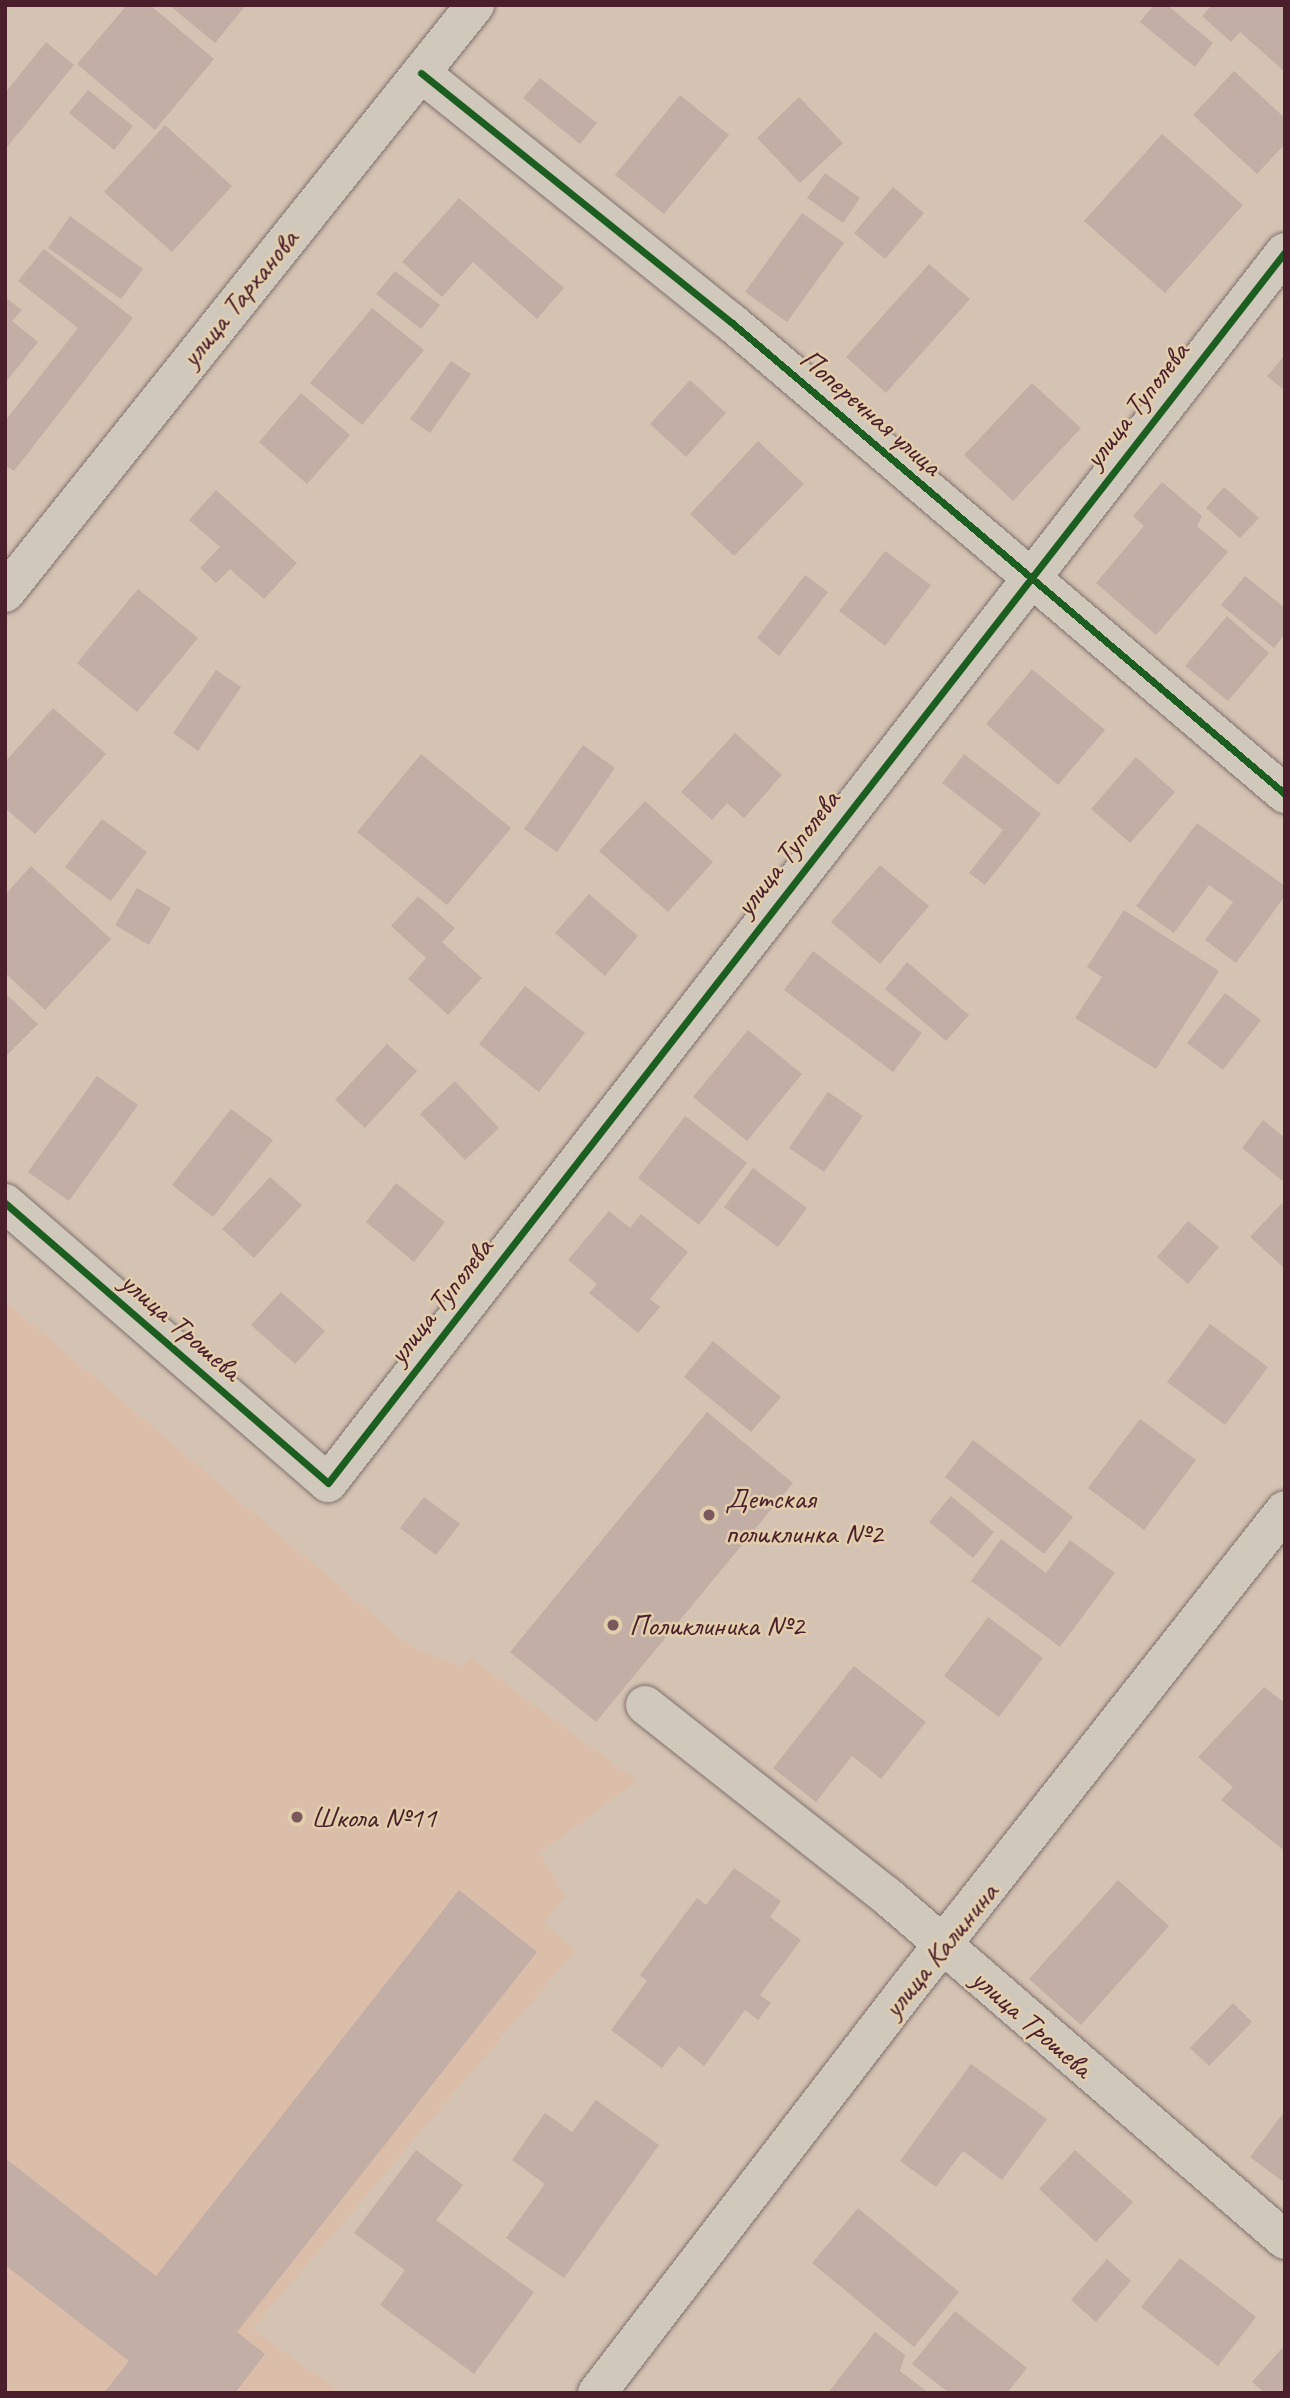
<!DOCTYPE html>
<meta charset="utf-8">
<style>
body{margin:0}
#map{position:relative;width:1290px;height:2398px;overflow:hidden;background:#d4c3b3;font-family:Caveat,sans-serif}
div>[style]{position:absolute}
.built>*{inset:0;background:#dbbea9}
.building>*{inset:0;background:#c2aea5}
.roads{filter:drop-shadow(0 0 2px #80706c) drop-shadow(0 0 2px #80706c)}
.minor>*{height:38px;margin:-19px;padding:0 19px;transform-origin:19px;border-radius:19px;background:#d1c8bc}
.tertiary>*{height:38px;margin:-19px;padding:0 19px;transform-origin:19px;border-radius:19px;background:#d1c8bc}
.cycleway>*{height:7px;margin:-3.5px;padding:0 3.5px;transform-origin:3.5px;border-radius:3.5px;background:#1b5e20}
.dots>*{width:19px;height:19px;translate:-50% -50%;box-sizing:border-box;border:4px solid #e2ceac;border-radius:50%}
span{translate:-50% -50%;white-space:nowrap;text-align:center;line-height:1.15;-webkit-text-stroke:5px #e2ceac;paint-order:stroke}
.street-label{font-size:30px;color:#4a1f2b}
.poi-label{font-size:30px;color:#4a1f2b}
.left{translate:0 -50%;text-align:left}
.frame{position:absolute;inset:0;border:7px solid #4a1f2b;pointer-events:none}
</style>
<div id="map">
<div class="built">
<i style="clip-path:polygon(5px 1301px,411px 1647px,462px 1666px,471px 1658px,637px 1781px,540px 1853px,565px 1896px,544px 1923px,575px 1951px,252px 2329px,342px 2393px,5px 2393px)"></i>
</div>
<div class="building">
<i style="clip-path:polygon(127px 5px,150px 5px,214px 59px,155px 130px,77px 64px)"></i>
<i style="clip-path:polygon(169px 5px,246px 5px,215px 43px)"></i>
<i style="clip-path:polygon(1154px 5px,1167px 5px,1213px 43px,1195px 67px,1140px 22px)"></i>
<i style="clip-path:polygon(1212px 5px,1285px 5px,1285px 72px,1240px 32px,1231px 42px,1202px 16px)"></i>
<i style="clip-path:polygon(46px 42px,74px 65px,8px 146px,5px 144px,5px 93px)"></i>
<i style="clip-path:polygon(1234px 71px,1285px 118px,1285px 144px,1257px 174px,1193px 115px)"></i>
<i style="clip-path:polygon(540px 78px,597px 123px,580px 144px,523px 98px)"></i>
<i style="clip-path:polygon(88px 90px,133px 126px,114px 150px,69px 113px)"></i>
<i style="clip-path:polygon(680px 95px,729px 135px,664px 214px,615px 175px)"></i>
<i style="clip-path:polygon(799px 97px,843px 143px,800px 183px,757px 138px)"></i>
<i style="clip-path:polygon(165px 125px,232px 186px,172px 252px,104px 192px)"></i>
<i style="clip-path:polygon(1162px 134px,1243px 205px,1165px 293px,1084px 221px)"></i>
<i style="clip-path:polygon(825px 173px,860px 198px,843px 223px,807px 198px)"></i>
<i style="clip-path:polygon(893px 187px,924px 213px,885px 259px,854px 233px)"></i>
<i style="clip-path:polygon(459px 198px,564px 288px,537px 319px,473px 262px,442px 297px,402px 262px)"></i>
<i style="clip-path:polygon(802px 213px,844px 243px,787px 322px,745px 292px)"></i>
<i style="clip-path:polygon(70px 216px,143px 269px,121px 299px,48px 248px)"></i>
<i style="clip-path:polygon(44px 249px,133px 318px,14px 471px,5px 465px,5px 421px,78px 328px,18px 281px)"></i>
<i style="clip-path:polygon(929px 264px,970px 299px,886px 393px,846px 357px)"></i>
<i style="clip-path:polygon(395px 271px,440px 305px,421px 329px,376px 294px)"></i>
<i style="clip-path:polygon(5px 297px,22px 310px,12px 321px,38px 342px,5px 383px)"></i>
<i style="clip-path:polygon(372px 308px,424px 350px,362px 425px,310px 383px)"></i>
<i style="clip-path:polygon(1285px 355px,1285px 391px,1267px 376px)"></i>
<i style="clip-path:polygon(451px 361px,471px 374px,430px 433px,410px 419px)"></i>
<i style="clip-path:polygon(690px 380px,726px 413px,686px 457px,650px 424px)"></i>
<i style="clip-path:polygon(1032px 383px,1081px 428px,1013px 501px,964px 455px)"></i>
<i style="clip-path:polygon(301px 393px,350px 435px,307px 484px,259px 442px)"></i>
<i style="clip-path:polygon(758px 441px,804px 484px,734px 556px,690px 514px)"></i>
<i style="clip-path:polygon(1162px 482px,1202px 516px,1197px 526px,1228px 552px,1156px 635px,1096px 583px,1144px 526px,1133px 516px)"></i>
<i style="clip-path:polygon(1224px 487px,1259px 518px,1240px 538px,1206px 508px)"></i>
<i style="clip-path:polygon(216px 490px,297px 563px,264px 599px,230px 569px,216px 583px,200px 568px,220px 547px,189px 520px)"></i>
<i style="clip-path:polygon(885px 551px,931px 585px,885px 646px,839px 611px)"></i>
<i style="clip-path:polygon(805px 575px,828px 592px,779px 656px,757px 638px)"></i>
<i style="clip-path:polygon(1245px 576px,1285px 608px,1285px 634px,1274px 648px,1221px 605px)"></i>
<i style="clip-path:polygon(138px 589px,198px 638px,137px 712px,77px 663px)"></i>
<i style="clip-path:polygon(1227px 616px,1269px 653px,1228px 701px,1185px 666px)"></i>
<i style="clip-path:polygon(1032px 669px,1105px 730px,1058px 785px,986px 724px)"></i>
<i style="clip-path:polygon(216px 670px,241px 687px,198px 751px,173px 733px)"></i>
<i style="clip-path:polygon(53px 708px,106px 754px,35px 834px,5px 808px,5px 762px)"></i>
<i style="clip-path:polygon(735px 733px,782px 775px,744px 818px,727px 803px,712px 820px,681px 792px)"></i>
<i style="clip-path:polygon(583px 745px,615px 768px,557px 852px,524px 829px)"></i>
<i style="clip-path:polygon(421px 754px,511px 828px,447px 905px,357px 832px)"></i>
<i style="clip-path:polygon(964px 754px,1041px 814px,985px 885px,969px 873px,1003px 830px,942px 783px)"></i>
<i style="clip-path:polygon(1136px 757px,1175px 792px,1130px 843px,1091px 809px)"></i>
<i style="clip-path:polygon(645px 801px,713px 862px,668px 912px,599px 851px)"></i>
<i style="clip-path:polygon(102px 819px,147px 852px,111px 901px,65px 867px)"></i>
<i style="clip-path:polygon(1197px 823px,1285px 886px,1285px 896px,1236px 963px,1205px 940px,1233px 902px,1209px 885px,1174px 933px,1136px 906px)"></i>
<i style="clip-path:polygon(880px 865px,929px 906px,880px 964px,831px 922px)"></i>
<i style="clip-path:polygon(31px 866px,111px 939px,45px 1010px,5px 973px,5px 895px)"></i>
<i style="clip-path:polygon(137px 888px,171px 908px,149px 945px,115px 925px)"></i>
<i style="clip-path:polygon(589px 894px,638px 936px,605px 976px,555px 933px)"></i>
<i style="clip-path:polygon(418px 896px,455px 928px,442px 942px,482px 978px,448px 1015px,408px 979px,426px 958px,391px 926px)"></i>
<i style="clip-path:polygon(1124px 910px,1219px 971px,1156px 1069px,1075px 1018px,1102px 977px,1087px 967px)"></i>
<i style="clip-path:polygon(813px 951px,922px 1033px,893px 1072px,784px 990px)"></i>
<i style="clip-path:polygon(907px 962px,969px 1015px,946px 1041px,885px 989px)"></i>
<i style="clip-path:polygon(525px 986px,585px 1033px,539px 1092px,479px 1044px)"></i>
<i style="clip-path:polygon(5px 993px,38px 1024px,5px 1057px)"></i>
<i style="clip-path:polygon(1225px 993px,1261px 1020px,1223px 1070px,1187px 1043px)"></i>
<i style="clip-path:polygon(748px 1030px,802px 1074px,747px 1141px,693px 1097px)"></i>
<i style="clip-path:polygon(387px 1044px,417px 1071px,365px 1128px,335px 1100px)"></i>
<i style="clip-path:polygon(97px 1076px,138px 1105px,69px 1201px,28px 1172px)"></i>
<i style="clip-path:polygon(455px 1081px,499px 1128px,465px 1160px,420px 1114px)"></i>
<i style="clip-path:polygon(828px 1092px,863px 1116px,824px 1172px,789px 1148px)"></i>
<i style="clip-path:polygon(231px 1109px,273px 1140px,213px 1217px,172px 1185px)"></i>
<i style="clip-path:polygon(685px 1116px,747px 1163px,699px 1225px,638px 1178px)"></i>
<i style="clip-path:polygon(1263px 1120px,1285px 1138px,1285px 1183px,1242px 1148px)"></i>
<i style="clip-path:polygon(753px 1168px,807px 1208px,778px 1247px,724px 1207px)"></i>
<i style="clip-path:polygon(270px 1177px,302px 1205px,254px 1258px,222px 1229px)"></i>
<i style="clip-path:polygon(396px 1183px,445px 1222px,414px 1262px,366px 1222px)"></i>
<i style="clip-path:polygon(1285px 1200px,1285px 1269px,1250px 1237px)"></i>
<i style="clip-path:polygon(609px 1211px,630px 1228px,641px 1214px,688px 1252px,650px 1299px,660px 1307px,638px 1333px,589px 1293px,597px 1284px,568px 1260px)"></i>
<i style="clip-path:polygon(1188px 1221px,1219px 1247px,1188px 1284px,1157px 1257px)"></i>
<i style="clip-path:polygon(281px 1292px,325px 1331px,295px 1364px,251px 1325px)"></i>
<i style="clip-path:polygon(1210px 1324px,1268px 1367px,1225px 1425px,1167px 1382px)"></i>
<i style="clip-path:polygon(713px 1341px,781px 1397px,751px 1432px,684px 1377px)"></i>
<i style="clip-path:polygon(707px 1412px,793px 1483px,596px 1722px,510px 1652px)"></i>
<i style="clip-path:polygon(1140px 1419px,1196px 1460px,1144px 1530px,1088px 1488px)"></i>
<i style="clip-path:polygon(973px 1440px,1073px 1517px,1044px 1554px,945px 1477px)"></i>
<i style="clip-path:polygon(951px 1496px,994px 1532px,973px 1558px,929px 1522px)"></i>
<i style="clip-path:polygon(424px 1497px,460px 1524px,436px 1555px,400px 1528px)"></i>
<i style="clip-path:polygon(1001px 1539px,1046px 1573px,1070px 1540px,1115px 1573px,1060px 1647px,971px 1581px)"></i>
<i style="clip-path:polygon(988px 1617px,1043px 1658px,999px 1717px,944px 1676px)"></i>
<i style="clip-path:polygon(854px 1666px,926px 1722px,881px 1779px,852px 1756px,816px 1802px,773px 1768px)"></i>
<i style="clip-path:polygon(1264px 1687px,1285px 1703px,1285px 1851px,1221px 1800px,1233px 1787px,1198px 1757px)"></i>
<i style="clip-path:polygon(734px 1868px,781px 1901px,770px 1917px,801px 1940px,760px 1995px,771px 2003px,758px 2020px,745px 2010px,704px 2066px,679px 2046px,662px 2068px,611px 2030px,647px 1981px,640px 1975px,697px 1898px,706px 1905px)"></i>
<i style="clip-path:polygon(1118px 1880px,1169px 1926px,1081px 2025px,1029px 1979px)"></i>
<i style="clip-path:polygon(459px 1890px,537px 1952px,237px 2332px,265px 2354px,235px 2393px,104px 2393px,129px 2361px,5px 2265px,5px 2158px,156px 2276px)"></i>
<i style="clip-path:polygon(1233px 2003px,1252px 2022px,1209px 2066px,1190px 2048px)"></i>
<i style="clip-path:polygon(971px 2064px,1047px 2119px,1002px 2180px,963px 2151px,936px 2187px,900px 2161px)"></i>
<i style="clip-path:polygon(596px 2100px,659px 2145px,564px 2278px,506px 2238px,545px 2184px,512px 2160px,545px 2113px,572px 2132px)"></i>
<i style="clip-path:polygon(1285px 2111px,1285px 2183px,1250px 2157px)"></i>
<i style="clip-path:polygon(416px 2150px,463px 2185px,436px 2220px,534px 2292px,474px 2374px,380px 2305px,405px 2270px,354px 2233px)"></i>
<i style="clip-path:polygon(1075px 2150px,1133px 2202px,1096px 2242px,1039px 2189px)"></i>
<i style="clip-path:polygon(858px 2208px,959px 2292px,914px 2347px,812px 2263px)"></i>
<i style="clip-path:polygon(1180px 2258px,1256px 2317px,1218px 2366px,1141px 2307px)"></i>
<i style="clip-path:polygon(1107px 2259px,1131px 2281px,1096px 2322px,1071px 2300px)"></i>
<i style="clip-path:polygon(955px 2311px,1027px 2368px,1007px 2393px,949px 2393px,912px 2364px)"></i>
<i style="clip-path:polygon(875px 2332px,905px 2355px,900px 2371px,929px 2393px,828px 2393px)"></i>
<i style="clip-path:polygon(1285px 2345px,1285px 2393px,1265px 2393px,1252px 2382px)"></i>
</div>
<div class="roads">
<div class="minor">
<i style="left:421px;top:73px;width:398px;rotate:38.8deg"></i>
<i style="left:731px;top:322px;width:728px;rotate:40.43deg"></i>
<i style="left:5px;top:593px;width:753px;rotate:-51.36deg"></i>
<i style="left:5px;top:1203px;width:427px;rotate:40.9deg"></i>
<i style="left:328px;top:1483px;width:1559px;rotate:-52.14deg"></i>
<i style="left:645px;top:1705px;width:308px;rotate:38.3deg"></i>
<i style="left:887px;top:1896px;width:526px;rotate:40.84deg"></i>
</div>
<div class="tertiary">
<i style="left:597px;top:2393px;width:512px;rotate:-52.46deg"></i>
<i style="left:909px;top:1987px;width:607px;rotate:-51.75deg"></i>
</div>
</div>
<div class="cycleway">
<i style="left:421px;top:73px;width:398px;rotate:38.8deg"></i>
<i style="left:731px;top:322px;width:728px;rotate:40.43deg"></i>
<i style="left:5px;top:1203px;width:427px;rotate:40.9deg"></i>
<i style="left:328px;top:1483px;width:1559px;rotate:-52.14deg"></i>
</div>
<div class="dots">
<i style="left:709px;top:1515px;background:#7a585b"></i>
<i style="left:613px;top:1625px;background:#7a585b"></i>
<i style="left:297px;top:1817px;background:#7a585b"></i>
</div>
<div class="street-label">
<span style="left:239px;top:298px;rotate:-51deg">улица Тарханова</span>
<span style="left:1136px;top:405px;rotate:-52deg">улица Туполева</span>
<span style="left:871px;top:412px;rotate:41deg">Поперечная улица</span>
<span style="left:787px;top:853px;rotate:-52deg">улица Туполева</span>
<span style="left:440px;top:1301px;rotate:-52deg">улица Туполева</span>
<span style="left:181px;top:1326px;rotate:41deg">улица Трошева</span>
<span style="left:940px;top:1950px;rotate:-51deg">улица Калинина</span>
<span style="left:1032px;top:2023px;rotate:41deg">улица Трошева</span>
</div>
<div class="poi-label">
<span class="left" style="left:725px;top:1515px">Детская<br>поликлинка №2</span>
<span class="left" style="left:629px;top:1625px">Поликлиника №2</span>
<span class="left" style="left:311px;top:1817px">Школа №11</span>
</div>
<div class="frame"></div>
</div>
